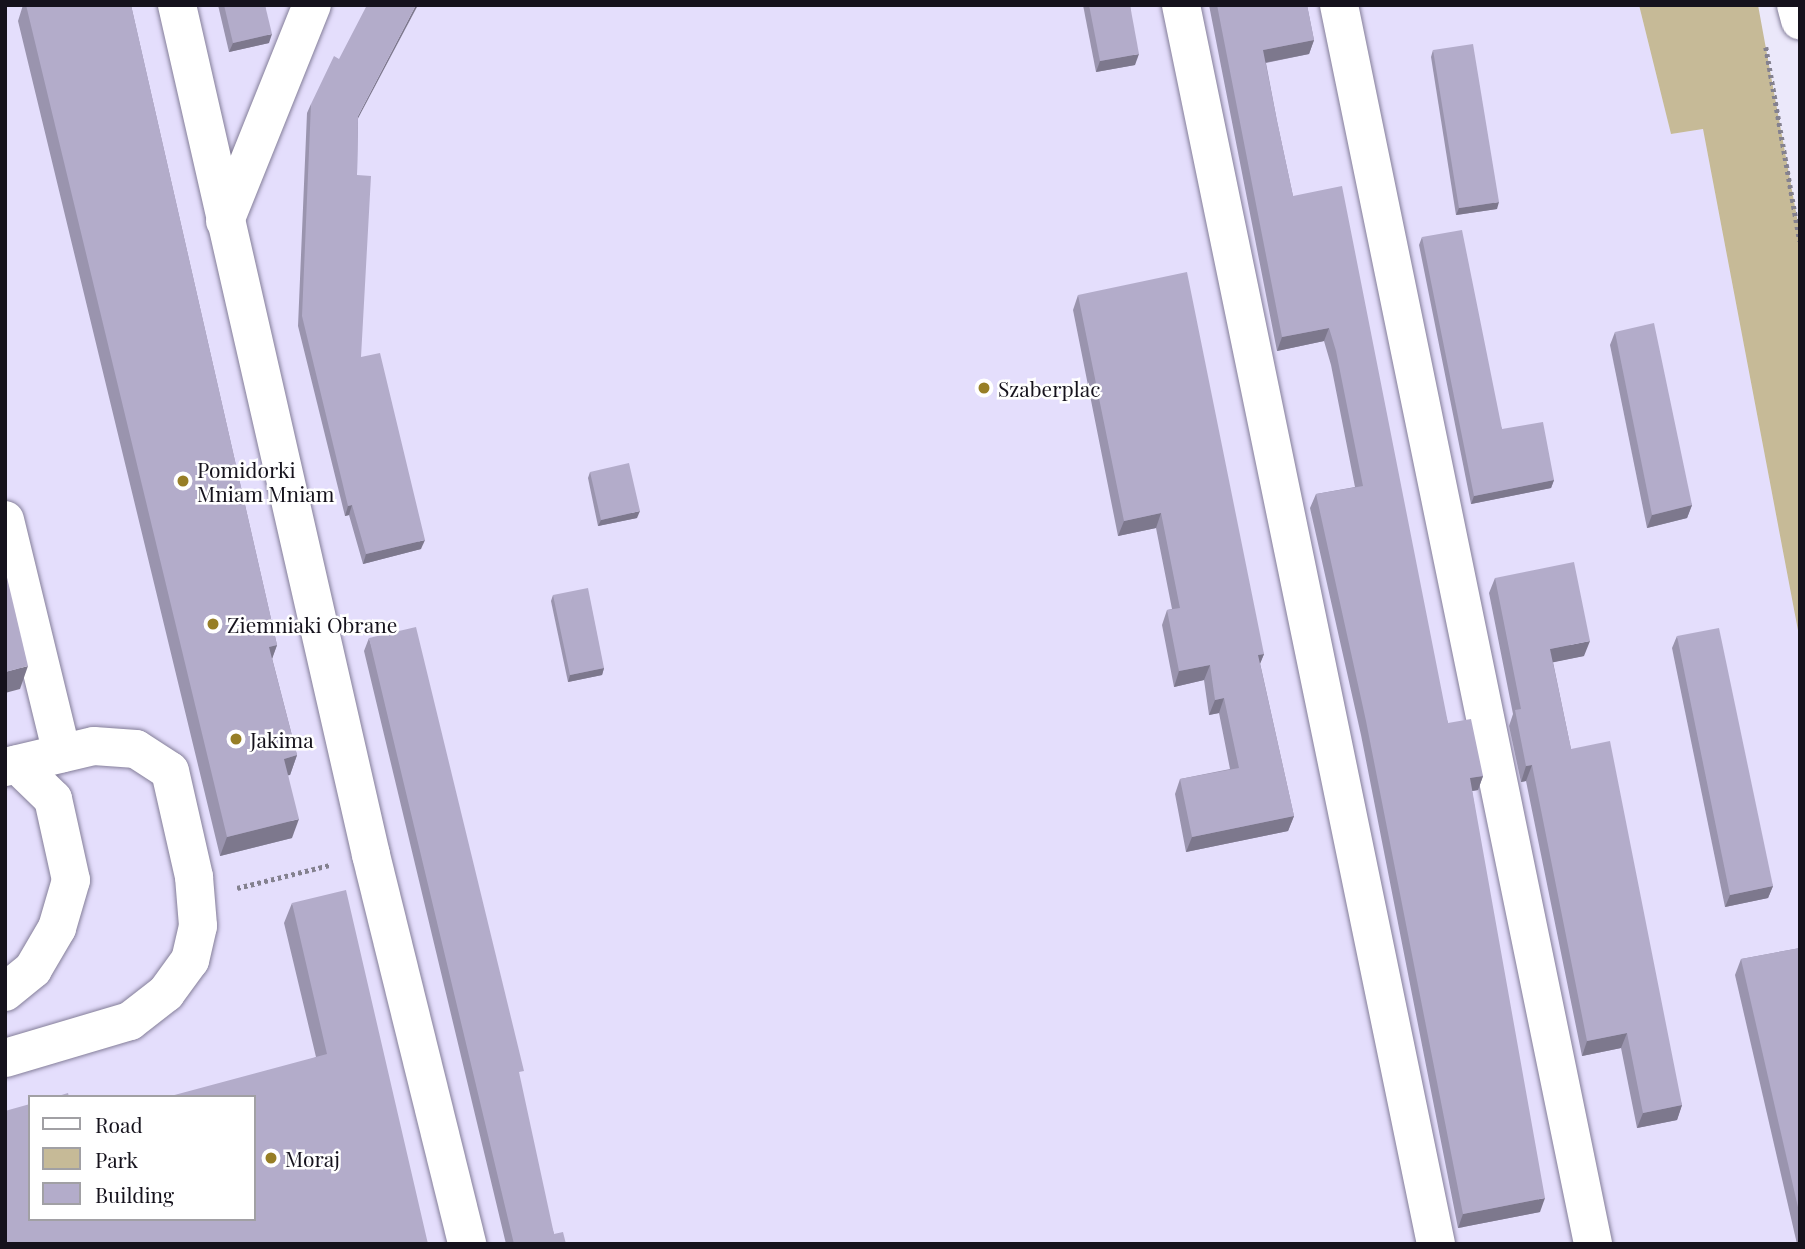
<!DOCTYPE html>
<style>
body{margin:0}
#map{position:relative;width:1805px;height:1249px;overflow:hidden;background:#ebe8fa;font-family:"Playfair Display",serif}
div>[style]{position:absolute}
.built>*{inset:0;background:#e4defc}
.green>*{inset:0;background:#c6ba97}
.path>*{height:4.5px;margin-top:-2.25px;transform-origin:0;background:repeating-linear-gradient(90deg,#84818f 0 3.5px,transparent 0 7px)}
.roads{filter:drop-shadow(0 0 2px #847e99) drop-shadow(0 0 2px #847e99)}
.minor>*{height:38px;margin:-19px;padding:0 19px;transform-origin:19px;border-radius:19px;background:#fff}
.wall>*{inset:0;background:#9a94ae}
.shaded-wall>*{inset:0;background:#7d788d}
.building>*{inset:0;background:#b3acca}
.dots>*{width:19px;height:19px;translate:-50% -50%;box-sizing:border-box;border:4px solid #fff;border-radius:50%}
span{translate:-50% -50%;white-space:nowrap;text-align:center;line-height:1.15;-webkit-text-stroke:5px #fff;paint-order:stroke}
.poi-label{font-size:21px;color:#15121c}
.left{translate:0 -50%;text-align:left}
.frame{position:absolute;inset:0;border:7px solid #15121c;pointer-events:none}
.legend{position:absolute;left:28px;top:1095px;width:228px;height:126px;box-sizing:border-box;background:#fff;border:2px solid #a1a0a4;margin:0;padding:9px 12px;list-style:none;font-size:21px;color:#15121c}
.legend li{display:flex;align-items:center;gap:14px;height:35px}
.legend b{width:35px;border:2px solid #a1a0a4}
</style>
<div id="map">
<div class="built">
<i style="clip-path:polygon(evenodd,5px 5px,1639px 5px,1671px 134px,1703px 129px,1800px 641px,1800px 1244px,5px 1244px,5px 5px,30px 1097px,254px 1097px,254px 1219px,30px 1219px,30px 1097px)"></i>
</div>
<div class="green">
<i style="clip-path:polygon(1639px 5px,1758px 5px,1800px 234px,1800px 641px,1703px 129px,1671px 134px)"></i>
</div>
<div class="path">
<i style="left:1766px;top:47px;width:197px;rotate:80.1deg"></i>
<i style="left:237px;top:888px;width:96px;rotate:-13.9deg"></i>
</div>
<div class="roads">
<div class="minor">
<i style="left:177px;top:5px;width:872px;rotate:77.14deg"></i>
<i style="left:371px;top:855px;width:401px;rotate:76.1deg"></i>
<i style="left:1181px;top:5px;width:1265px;rotate:78.37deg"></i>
<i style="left:1339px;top:5px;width:1265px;rotate:78.41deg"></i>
<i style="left:1796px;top:5px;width:16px;rotate:75deg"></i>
<i style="left:225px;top:221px;width:233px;rotate:-68.1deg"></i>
<i style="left:5px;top:520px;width:240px;rotate:76.3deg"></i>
<i style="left:5px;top:767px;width:91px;rotate:-13.3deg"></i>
<i style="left:94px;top:746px;width:42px;rotate:4.1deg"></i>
<i style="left:136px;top:749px;width:40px;rotate:32.9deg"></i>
<i style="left:170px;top:771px;width:109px;rotate:77.2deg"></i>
<i style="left:194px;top:877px;width:49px;rotate:85.3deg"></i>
<i style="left:198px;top:926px;width:35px;rotate:103deg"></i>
<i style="left:190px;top:960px;width:41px;rotate:126deg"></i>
<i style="left:166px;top:993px;width:46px;rotate:142.1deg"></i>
<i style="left:130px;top:1021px;width:130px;rotate:163.5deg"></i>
<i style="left:5px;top:992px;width:36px;rotate:-39deg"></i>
<i style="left:33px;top:969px;width:48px;rotate:-59.7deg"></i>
<i style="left:57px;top:928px;width:50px;rotate:-73.7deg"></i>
<i style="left:71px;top:880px;width:83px;rotate:-102.5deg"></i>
<i style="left:53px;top:799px;width:50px;rotate:-135.8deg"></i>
</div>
</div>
<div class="wall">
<i style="clip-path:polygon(23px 5px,131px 5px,277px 645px,272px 658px,297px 755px,290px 775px,288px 775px,292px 838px,220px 856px,18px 21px)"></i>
<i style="clip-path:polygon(218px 5px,265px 5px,269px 43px,229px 52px)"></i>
<i style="clip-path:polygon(1083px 5px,1130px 5px,1135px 65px,1096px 72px)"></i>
<i style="clip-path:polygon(1209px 5px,1307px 5px,1314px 40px,1309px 54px,1266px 63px,1277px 121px,1293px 196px,1448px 723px,1483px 776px,1478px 790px,1472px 791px,1540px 1212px,1458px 1228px,1361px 735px,1310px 508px,1316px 494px,1355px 487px,1331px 365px,1324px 341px,1277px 351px)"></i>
<i style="clip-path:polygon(1433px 50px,1497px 209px,1456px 215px,1431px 57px)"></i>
<i style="clip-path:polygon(311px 104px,358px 119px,357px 175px,361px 357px,421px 549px,363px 564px,349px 515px,345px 516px,298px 326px,307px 113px)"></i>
<i style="clip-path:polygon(1422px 237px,1502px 429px,1554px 480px,1551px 488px,1471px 504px,1419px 245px)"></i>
<i style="clip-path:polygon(1078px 295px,1264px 654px,1260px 663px,1294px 816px,1288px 831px,1186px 852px,1175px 794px,1180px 779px,1230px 769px,1219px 713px,1209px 715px,1204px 680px,1174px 687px,1162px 625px,1167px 610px,1172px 609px,1156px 528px,1118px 536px,1073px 310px)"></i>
<i style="clip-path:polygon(1615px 332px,1692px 505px,1687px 518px,1647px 528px,1610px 345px)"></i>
<i style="clip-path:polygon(590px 472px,637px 518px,598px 526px,588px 478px)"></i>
<i style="clip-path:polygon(1495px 578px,1584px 656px,1553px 662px,1571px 749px,1682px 1105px,1677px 1120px,1637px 1128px,1621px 1048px,1582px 1056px,1526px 781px,1521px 782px,1509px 726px,1513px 714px,1489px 593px)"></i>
<i style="clip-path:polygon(553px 595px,604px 668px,602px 675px,568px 682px,551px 601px)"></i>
<i style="clip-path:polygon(1677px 636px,1773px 886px,1768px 898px,1725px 907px,1672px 648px)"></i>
<i style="clip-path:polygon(369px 638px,554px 1234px,566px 1244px,506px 1244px,364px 651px)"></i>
<i style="clip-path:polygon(292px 903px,428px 1244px,30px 1219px,316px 1057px,284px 923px)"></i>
<i style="clip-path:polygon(1800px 948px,1800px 1244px,1797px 1244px,1735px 975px,1741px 959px)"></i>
</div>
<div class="shaded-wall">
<i style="clip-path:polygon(416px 5px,418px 5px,354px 126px,358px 116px)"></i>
<i style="clip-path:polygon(272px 34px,269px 43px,229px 52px,233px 43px)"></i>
<i style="clip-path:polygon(1314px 40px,1309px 54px,1258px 64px,1263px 50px)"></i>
<i style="clip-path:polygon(1139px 54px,1135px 65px,1096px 72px,1100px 61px)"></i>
<i style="clip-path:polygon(1499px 202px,1497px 209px,1456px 215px,1459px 208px)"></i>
<i style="clip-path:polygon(1329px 328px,1324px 341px,1277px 351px,1282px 337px)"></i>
<i style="clip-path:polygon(1554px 480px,1551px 488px,1471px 504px,1474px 496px)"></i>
<i style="clip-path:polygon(352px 505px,349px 515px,345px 516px,348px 506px)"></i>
<i style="clip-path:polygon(1692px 505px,1687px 518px,1647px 528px,1652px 515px)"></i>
<i style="clip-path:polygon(640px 511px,637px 518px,598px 526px,601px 520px)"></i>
<i style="clip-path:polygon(1161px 513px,1156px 528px,1118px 536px,1124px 521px)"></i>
<i style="clip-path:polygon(425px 540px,421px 549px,363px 564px,366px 554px)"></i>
<i style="clip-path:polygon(1590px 641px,1584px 656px,1545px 664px,1550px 649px)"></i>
<i style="clip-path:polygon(277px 645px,270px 665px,269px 647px)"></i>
<i style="clip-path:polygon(1264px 654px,1258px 669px,1258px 655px)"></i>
<i style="clip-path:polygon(1210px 665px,1204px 680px,1174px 687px,1179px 671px)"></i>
<i style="clip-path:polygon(28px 666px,20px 689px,5px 693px,5px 672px)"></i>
<i style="clip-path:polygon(604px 668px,602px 675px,568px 682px,570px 675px)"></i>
<i style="clip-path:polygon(1224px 698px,1219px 713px,1209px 715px,1215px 700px)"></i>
<i style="clip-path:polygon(297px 755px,290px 775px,276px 778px,284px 759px)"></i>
<i style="clip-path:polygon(1532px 765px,1526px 781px,1521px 782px,1526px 766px)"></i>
<i style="clip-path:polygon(1483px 776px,1478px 790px,1465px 792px,1470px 778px)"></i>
<i style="clip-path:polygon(1294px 816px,1288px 831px,1186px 852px,1192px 837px)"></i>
<i style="clip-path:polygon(299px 819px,292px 838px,220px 856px,227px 837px)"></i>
<i style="clip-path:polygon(1773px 886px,1768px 898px,1725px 907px,1730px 895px)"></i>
<i style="clip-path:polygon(1627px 1033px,1621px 1048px,1582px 1056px,1587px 1041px)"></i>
<i style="clip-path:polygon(1682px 1105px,1677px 1120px,1637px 1128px,1643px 1113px)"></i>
<i style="clip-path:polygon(1545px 1198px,1540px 1212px,1458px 1228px,1463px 1214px)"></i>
</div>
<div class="building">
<i style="clip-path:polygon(26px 5px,131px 5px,277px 645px,269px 647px,297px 755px,284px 759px,299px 819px,227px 837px)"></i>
<i style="clip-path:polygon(224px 5px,265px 5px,272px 34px,233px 43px)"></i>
<i style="clip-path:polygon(367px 5px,416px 5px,358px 116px,357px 175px,371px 176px,361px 357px,380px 353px,425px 540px,366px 554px,352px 505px,348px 506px,302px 316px,311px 104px,334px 56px,339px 59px)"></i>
<i style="clip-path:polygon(1089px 5px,1130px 5px,1139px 54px,1100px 61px)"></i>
<i style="clip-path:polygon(1217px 5px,1307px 5px,1314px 40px,1263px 50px,1277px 121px,1293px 196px,1342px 186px,1448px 723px,1471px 719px,1483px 776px,1470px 778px,1545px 1198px,1463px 1214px,1366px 721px,1316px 494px,1363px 486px,1336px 351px,1329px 328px,1282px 337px)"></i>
<i style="clip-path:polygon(1473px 44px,1499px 202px,1459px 208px,1433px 50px)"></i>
<i style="clip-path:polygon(1462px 230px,1502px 429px,1543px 422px,1554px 480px,1474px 496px,1422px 237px)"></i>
<i style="clip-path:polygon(1187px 272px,1264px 654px,1258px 655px,1294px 816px,1192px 837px,1180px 779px,1239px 768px,1224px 698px,1215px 700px,1210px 665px,1179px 671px,1167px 610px,1180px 608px,1161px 513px,1124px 521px,1078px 295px)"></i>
<i style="clip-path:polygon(1654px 323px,1692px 505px,1652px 515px,1615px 332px)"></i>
<i style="clip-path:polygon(629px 463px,640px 511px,601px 520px,590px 472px)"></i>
<i style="clip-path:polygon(1574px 562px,1590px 641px,1550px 649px,1571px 749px,1610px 741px,1682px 1105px,1643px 1113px,1627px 1033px,1587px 1041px,1532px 765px,1526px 766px,1515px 710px,1521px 709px,1495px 578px)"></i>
<i style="clip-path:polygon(5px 569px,28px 666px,5px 672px)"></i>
<i style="clip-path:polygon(588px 588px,604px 668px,570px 675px,553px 595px)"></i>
<i style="clip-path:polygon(416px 627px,524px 1071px,519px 1072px,554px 1234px,563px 1232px,566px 1244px,514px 1244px,369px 638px)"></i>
<i style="clip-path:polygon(1719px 628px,1773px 886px,1730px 895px,1677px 636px)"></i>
<i style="clip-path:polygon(346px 890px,428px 1244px,5px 1244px,5px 1111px,30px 1104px,30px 1219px,254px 1219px,254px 1097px,167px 1097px,327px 1054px,292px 903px)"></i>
<i style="clip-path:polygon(1800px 948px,1800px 1216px,1741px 959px)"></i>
<i style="clip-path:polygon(68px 1093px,69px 1097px,55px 1097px)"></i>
</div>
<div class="dots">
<i style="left:984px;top:388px;background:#977e26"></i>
<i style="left:183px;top:481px;background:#977e26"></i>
<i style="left:213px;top:624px;background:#977e26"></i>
<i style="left:236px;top:739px;background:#977e26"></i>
<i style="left:271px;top:1158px;background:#977e26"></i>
</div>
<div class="poi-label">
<span class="left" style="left:998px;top:388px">Szaberplac</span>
<span class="left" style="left:197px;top:481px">Pomidorki<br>Mniam Mniam</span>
<span class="left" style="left:227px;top:624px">Ziemniaki Obrane</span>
<span class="left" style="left:250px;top:739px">Jakima</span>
<span class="left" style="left:285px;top:1158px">Moraj</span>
</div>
<div class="frame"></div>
<ul class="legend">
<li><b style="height:9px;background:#fff"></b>Road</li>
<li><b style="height:19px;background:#c6ba97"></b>Park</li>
<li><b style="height:19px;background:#b3acca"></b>Building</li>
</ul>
</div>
